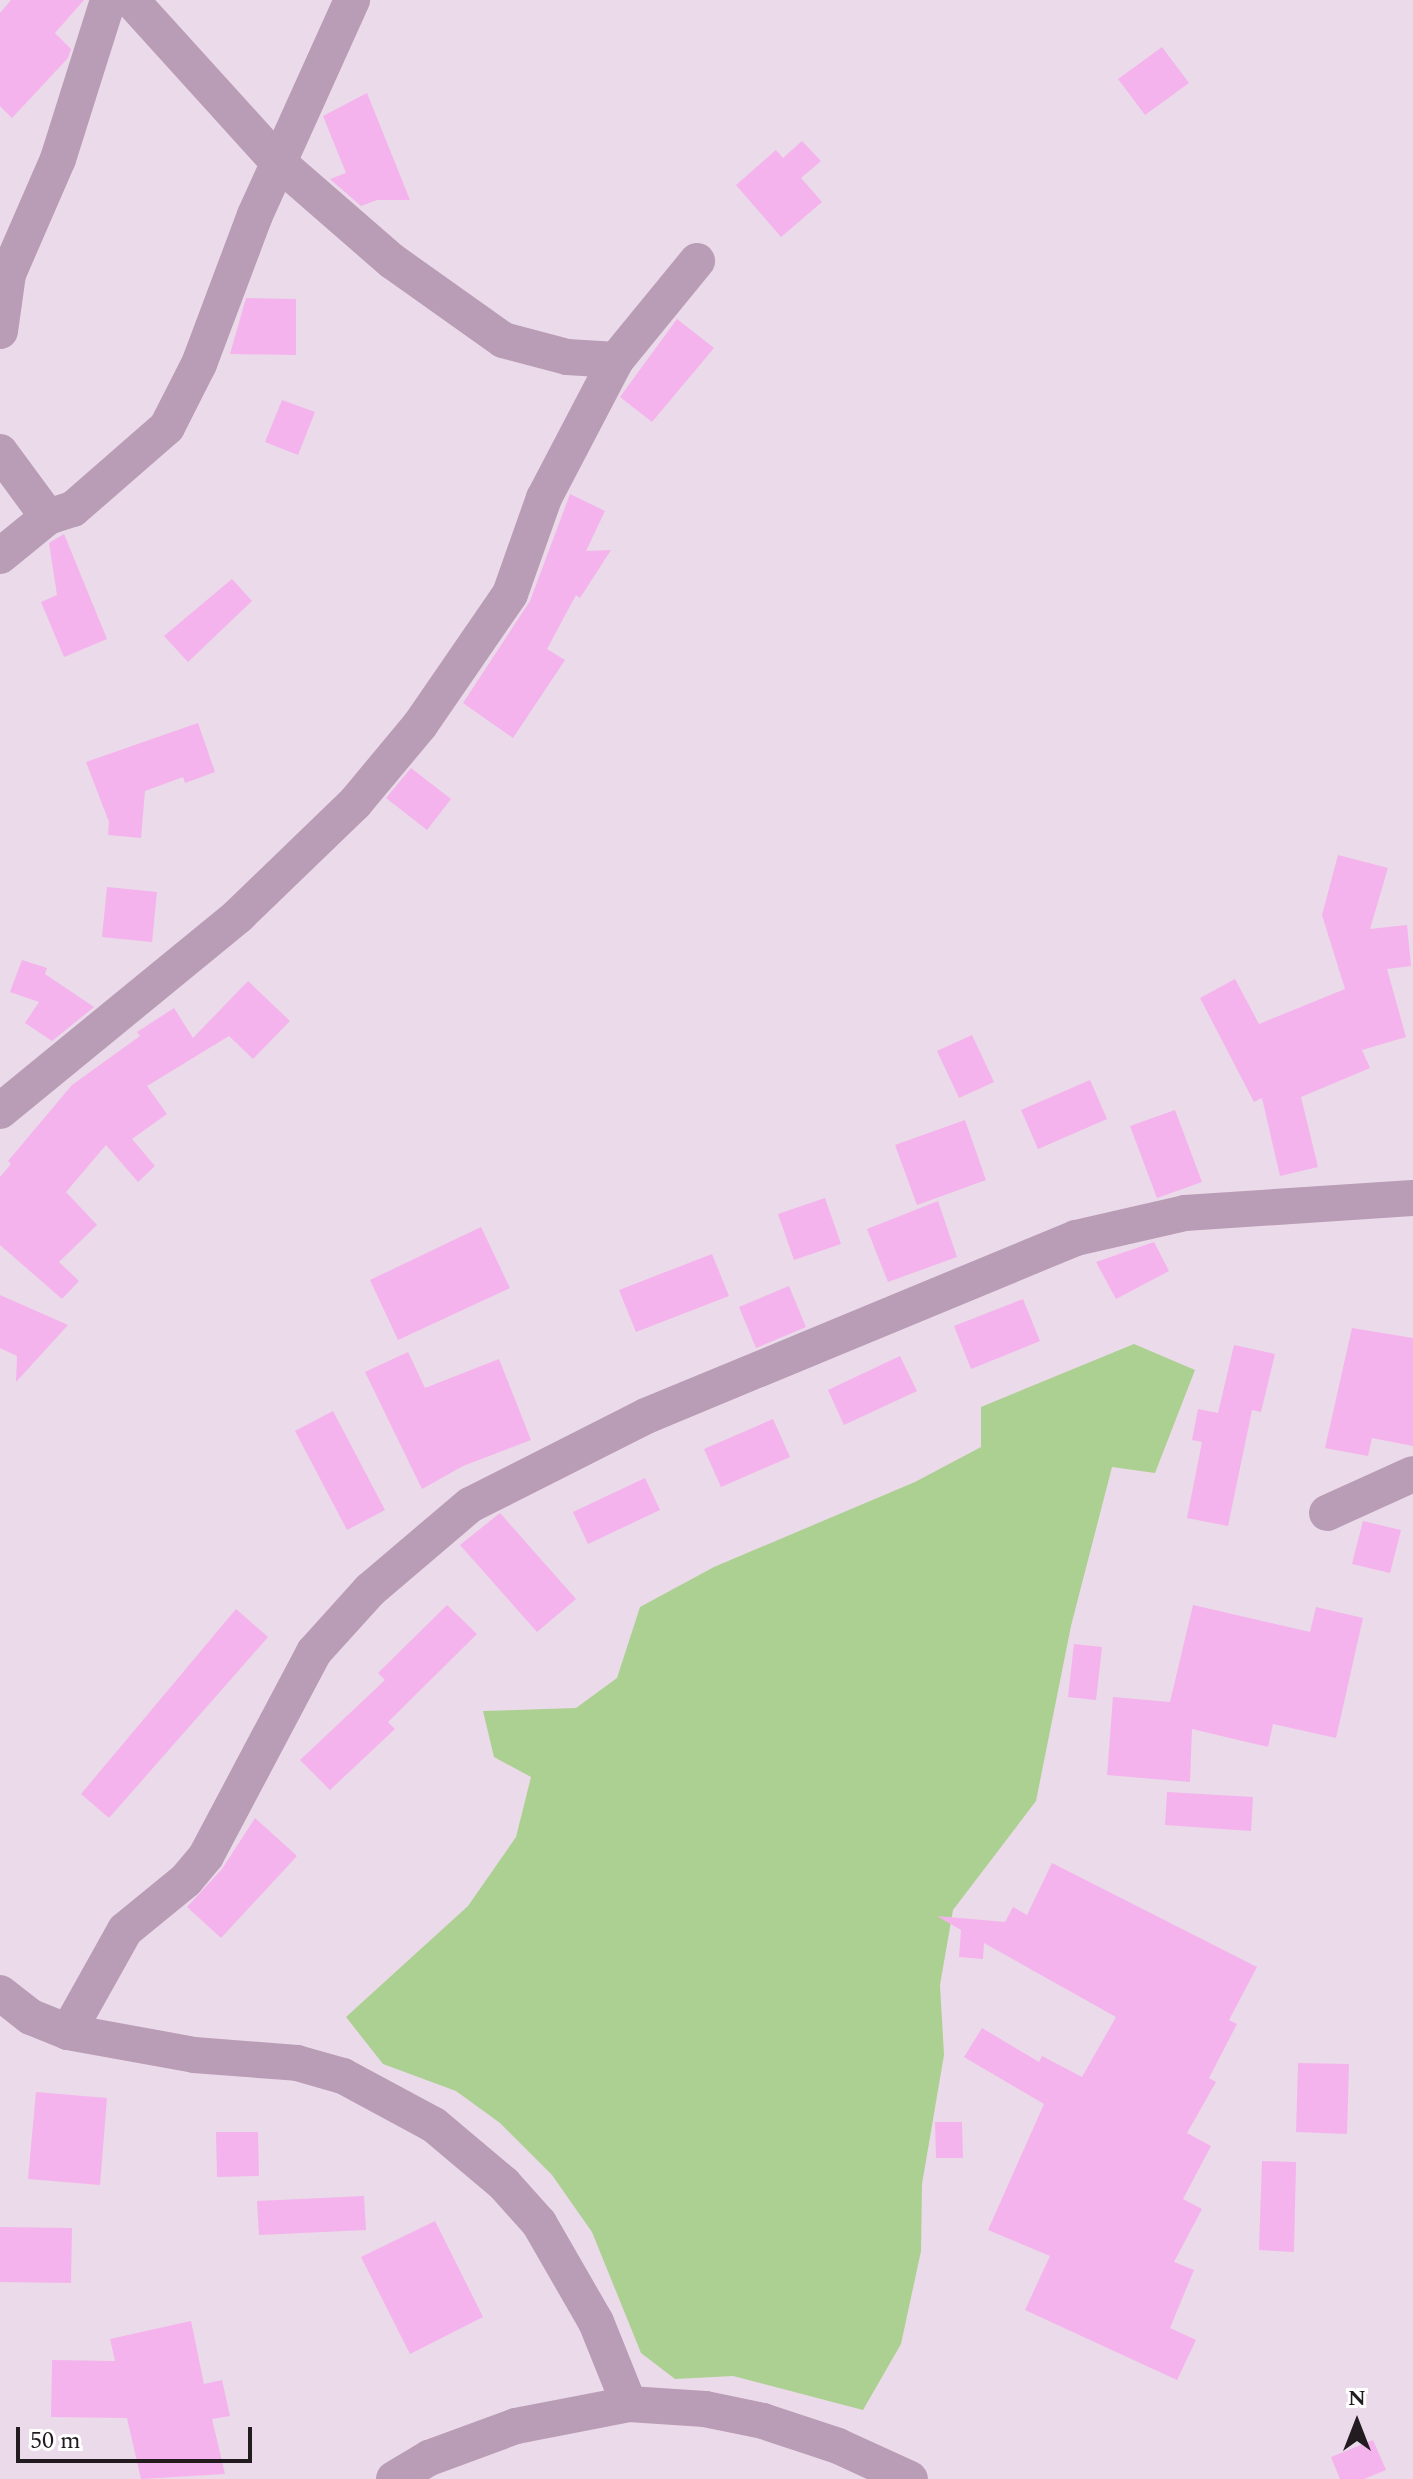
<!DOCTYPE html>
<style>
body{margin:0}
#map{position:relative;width:1413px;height:2479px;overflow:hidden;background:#ebdae9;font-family:Spectral,serif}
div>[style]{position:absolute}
.green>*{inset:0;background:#acd091}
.building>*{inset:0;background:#f4b3ec}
.minor>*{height:36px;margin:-18px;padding:0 18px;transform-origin:18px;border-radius:18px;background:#b99cb5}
span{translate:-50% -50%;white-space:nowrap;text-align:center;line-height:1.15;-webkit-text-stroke:6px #fff;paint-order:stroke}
.north{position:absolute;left:1317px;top:2383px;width:80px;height:80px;-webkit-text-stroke:6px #fff;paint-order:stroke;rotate:0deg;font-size:22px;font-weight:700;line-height:32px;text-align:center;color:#221c21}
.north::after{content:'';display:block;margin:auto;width:28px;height:36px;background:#221c21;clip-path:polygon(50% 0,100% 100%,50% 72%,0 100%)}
.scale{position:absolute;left:16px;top:2427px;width:236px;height:36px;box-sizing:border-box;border:4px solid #221c21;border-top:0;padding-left:10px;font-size:24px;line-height:28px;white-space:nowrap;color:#221c21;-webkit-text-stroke:6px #fff;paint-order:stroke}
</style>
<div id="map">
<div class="green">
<i style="clip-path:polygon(1134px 1344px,1195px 1370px,1155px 1473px,1112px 1467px,1071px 1626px,1036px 1801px,953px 1910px,940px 1985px,944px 2055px,922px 2184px,921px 2251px,901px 2344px,863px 2410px,733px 2376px,675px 2379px,641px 2353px,592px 2232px,552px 2175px,500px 2123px,456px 2091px,383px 2064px,346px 2017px,468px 1906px,516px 1837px,531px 1777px,494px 1757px,483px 1711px,576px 1708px,617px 1678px,640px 1607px,714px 1567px,915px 1482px,981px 1447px,981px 1407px)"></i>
</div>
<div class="building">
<i style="clip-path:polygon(11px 0,84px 0,55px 33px,71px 49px,68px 58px,12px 118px,0 106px,0 13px)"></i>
<i style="clip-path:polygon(1162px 47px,1189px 83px,1145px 115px,1118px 79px)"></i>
<i style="clip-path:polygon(367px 93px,410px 200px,377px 200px,361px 206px,330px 179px,346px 173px,323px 116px)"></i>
<i style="clip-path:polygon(802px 141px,821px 161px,801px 178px,822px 202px,781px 237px,736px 185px,776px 150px,783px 158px)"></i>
<i style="clip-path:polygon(246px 298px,296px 299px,296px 355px,230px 354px)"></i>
<i style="clip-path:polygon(677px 319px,714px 348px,652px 422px,620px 397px)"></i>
<i style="clip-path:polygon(282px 400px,315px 412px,298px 455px,265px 442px)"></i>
<i style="clip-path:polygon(570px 494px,605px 511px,586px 551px,611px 550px,580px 598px,576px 595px,547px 649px,565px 660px,513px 738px,463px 703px,530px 601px)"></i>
<i style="clip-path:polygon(64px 534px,107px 639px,64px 657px,41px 602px,57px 595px,49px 543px)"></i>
<i style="clip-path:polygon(232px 579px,252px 601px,188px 662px,164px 636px)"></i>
<i style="clip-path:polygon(198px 723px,215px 772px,185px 783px,183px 777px,145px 791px,141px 838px,108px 835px,109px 822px,86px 762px)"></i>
<i style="clip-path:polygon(411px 768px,451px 799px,427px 830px,386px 798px)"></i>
<i style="clip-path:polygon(1338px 855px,1388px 868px,1370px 929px,1407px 925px,1411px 966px,1387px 969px,1406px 1037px,1362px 1050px,1370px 1068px,1301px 1097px,1318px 1167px,1280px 1176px,1262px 1098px,1254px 1102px,1200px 998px,1235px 979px,1259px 1024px,1345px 989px,1322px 915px)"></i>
<i style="clip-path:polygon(107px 887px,157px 892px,152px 942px,102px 937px)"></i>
<i style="clip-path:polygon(22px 960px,47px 968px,45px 974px,94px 1007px,52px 1041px,25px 1023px,39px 1002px,10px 992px)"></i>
<i style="clip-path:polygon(248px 981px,290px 1021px,253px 1059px,229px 1036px,147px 1086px,167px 1114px,132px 1139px,155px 1166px,138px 1182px,106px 1145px,66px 1192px,97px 1225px,59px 1262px,79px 1281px,62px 1299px,0 1245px,0 1177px,11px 1164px,8px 1161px,72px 1085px,140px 1036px,137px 1032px,174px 1008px,193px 1038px)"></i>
<i style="clip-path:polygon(972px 1035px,994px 1082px,959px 1098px,937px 1051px)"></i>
<i style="clip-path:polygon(1090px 1080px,1107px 1119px,1038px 1149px,1021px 1110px)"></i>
<i style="clip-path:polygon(1175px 1110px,1202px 1182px,1157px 1198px,1130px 1126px)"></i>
<i style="clip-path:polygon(965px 1120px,986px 1180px,917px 1205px,895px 1145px)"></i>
<i style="clip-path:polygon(825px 1198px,841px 1244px,794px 1260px,778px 1214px)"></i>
<i style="clip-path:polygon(938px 1201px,957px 1257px,888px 1282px,867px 1229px)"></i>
<i style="clip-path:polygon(481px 1227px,510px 1288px,398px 1340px,370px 1280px)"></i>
<i style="clip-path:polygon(1154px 1242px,1169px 1271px,1116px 1299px,1096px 1262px)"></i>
<i style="clip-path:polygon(712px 1254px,729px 1296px,636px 1332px,619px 1290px)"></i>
<i style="clip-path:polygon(789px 1286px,806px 1327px,756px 1348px,739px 1307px)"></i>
<i style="clip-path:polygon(0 1295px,68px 1325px,16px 1382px,17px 1356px,0 1348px)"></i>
<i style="clip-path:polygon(1023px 1299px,1040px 1341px,971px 1369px,954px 1326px)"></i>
<i style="clip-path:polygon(1352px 1328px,1413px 1338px,1413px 1446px,1372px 1438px,1368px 1456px,1325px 1448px)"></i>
<i style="clip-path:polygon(1234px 1345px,1275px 1354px,1261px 1412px,1252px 1410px,1228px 1526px,1187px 1518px,1202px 1442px,1192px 1440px,1198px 1409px,1218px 1413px)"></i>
<i style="clip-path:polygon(408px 1352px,425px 1388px,499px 1359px,531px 1440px,463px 1466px,422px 1489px,365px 1372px)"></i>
<i style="clip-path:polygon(900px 1356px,917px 1391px,844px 1425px,828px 1390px)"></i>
<i style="clip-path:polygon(333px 1411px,385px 1510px,347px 1530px,295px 1431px)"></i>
<i style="clip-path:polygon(773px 1419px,790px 1457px,721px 1487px,704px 1449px)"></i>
<i style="clip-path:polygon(645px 1478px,660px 1510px,588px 1544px,573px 1512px)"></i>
<i style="clip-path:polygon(500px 1513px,576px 1599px,537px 1632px,460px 1545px)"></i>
<i style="clip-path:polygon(1363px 1521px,1401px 1530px,1390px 1573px,1352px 1564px)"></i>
<i style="clip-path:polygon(447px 1605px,477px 1634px,388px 1722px,395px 1729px,330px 1790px,300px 1760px,385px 1680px,378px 1673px)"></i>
<i style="clip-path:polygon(1193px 1605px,1310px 1632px,1316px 1607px,1363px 1618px,1336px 1738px,1273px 1724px,1268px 1747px,1192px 1729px,1190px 1782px,1107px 1775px,1113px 1697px,1170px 1702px)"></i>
<i style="clip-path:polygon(236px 1609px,268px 1637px,109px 1818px,81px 1794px)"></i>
<i style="clip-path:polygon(1074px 1644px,1102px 1647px,1096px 1700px,1068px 1697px)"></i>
<i style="clip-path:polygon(1167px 1792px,1253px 1797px,1251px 1831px,1165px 1825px)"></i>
<i style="clip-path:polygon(255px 1818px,297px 1856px,221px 1938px,187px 1907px,222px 1869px)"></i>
<i style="clip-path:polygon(1052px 1863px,1257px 1967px,1229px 2020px,1237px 2024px,1209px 2078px,1216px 2082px,1187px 2133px,1211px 2146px,1183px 2199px,1202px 2209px,1174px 2262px,1194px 2270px,1170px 2328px,1196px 2340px,1177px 2380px,1025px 2310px,1050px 2256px,988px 2230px,1044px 2104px,964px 2057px,982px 2028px,1039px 2062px,1042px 2056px,1082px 2077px,1116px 2017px,984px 1943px,983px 1959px,959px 1957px,961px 1930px,937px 1916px,1005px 1922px,1013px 1907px,1027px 1915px)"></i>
<i style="clip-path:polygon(1298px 2063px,1349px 2064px,1347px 2134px,1296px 2132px)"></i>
<i style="clip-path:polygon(36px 2092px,107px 2098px,100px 2185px,28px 2179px)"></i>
<i style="clip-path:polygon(935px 2122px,962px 2122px,963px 2158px,936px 2158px)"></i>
<i style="clip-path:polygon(216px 2132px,258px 2132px,259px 2176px,217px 2177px)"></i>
<i style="clip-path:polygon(1262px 2161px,1296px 2162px,1294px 2252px,1259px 2250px)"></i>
<i style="clip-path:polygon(364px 2196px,366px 2230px,259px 2235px,257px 2201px)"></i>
<i style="clip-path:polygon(435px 2221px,483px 2317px,410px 2354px,361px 2257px)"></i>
<i style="clip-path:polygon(0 2227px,72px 2228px,71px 2283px,0 2282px)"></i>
<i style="clip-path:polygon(191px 2321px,204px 2384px,222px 2380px,230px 2416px,212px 2419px,225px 2474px,141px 2479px,127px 2418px,51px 2417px,52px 2360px,115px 2361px,110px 2339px)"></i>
<i style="clip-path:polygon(1373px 2440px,1386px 2470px,1364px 2479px,1340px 2479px,1331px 2457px)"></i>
</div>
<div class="minor">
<i style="left:131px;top:0;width:219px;rotate:47.8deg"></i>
<i style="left:278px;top:162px;width:151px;rotate:41deg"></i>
<i style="left:392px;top:261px;width:136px;rotate:35.4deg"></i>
<i style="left:503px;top:340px;width:66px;rotate:14.9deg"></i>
<i style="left:567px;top:357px;width:49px;rotate:3.5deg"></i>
<i style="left:0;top:331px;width:58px;rotate:-82deg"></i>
<i style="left:8px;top:274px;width:125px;rotate:-66.5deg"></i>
<i style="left:58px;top:159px;width:167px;rotate:-72.5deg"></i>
<i style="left:0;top:452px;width:81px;rotate:53.6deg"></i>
<i style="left:0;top:556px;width:62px;rotate:-39.1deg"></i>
<i style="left:48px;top:517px;width:26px;rotate:-18deg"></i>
<i style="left:73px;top:509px;width:125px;rotate:-41.1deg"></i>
<i style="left:167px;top:427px;width:71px;rotate:-63.1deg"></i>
<i style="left:199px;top:364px;width:159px;rotate:-69.4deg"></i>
<i style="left:255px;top:215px;width:236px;rotate:-65.7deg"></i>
<i style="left:0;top:1111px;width:308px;rotate:-39.3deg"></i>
<i style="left:238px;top:916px;width:163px;rotate:-44deg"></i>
<i style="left:355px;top:803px;width:102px;rotate:-50.2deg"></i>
<i style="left:420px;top:725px;width:159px;rotate:-55.5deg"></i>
<i style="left:510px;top:594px;width:102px;rotate:-70.5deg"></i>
<i style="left:544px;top:498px;width:156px;rotate:-62.4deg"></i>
<i style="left:616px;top:360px;width:128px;rotate:-50.7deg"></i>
<i style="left:1327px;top:1513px;width:94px;rotate:-24.4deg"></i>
<i style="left:0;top:1993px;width:39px;rotate:38deg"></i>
<i style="left:31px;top:2017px;width:40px;rotate:22deg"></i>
<i style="left:68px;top:2032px;width:128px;rotate:10.3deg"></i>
<i style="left:194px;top:2055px;width:103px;rotate:4.4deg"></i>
<i style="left:297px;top:2063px;width:48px;rotate:15.8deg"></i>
<i style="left:343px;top:2076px;width:103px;rotate:28.3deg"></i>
<i style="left:434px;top:2125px;width:92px;rotate:40.1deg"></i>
<i style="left:504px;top:2184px;width:52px;rotate:48.1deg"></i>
<i style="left:539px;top:2223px;width:114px;rotate:60.1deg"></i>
<i style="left:596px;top:2322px;width:88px;rotate:68.1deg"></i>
<i style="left:68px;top:2032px;width:117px;rotate:-60.8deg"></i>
<i style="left:125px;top:1930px;width:79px;rotate:-39.3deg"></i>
<i style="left:186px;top:1880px;width:31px;rotate:-50deg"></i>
<i style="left:206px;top:1856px;width:231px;rotate:-62.1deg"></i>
<i style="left:314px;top:1652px;width:84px;rotate:-47.9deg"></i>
<i style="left:370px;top:1590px;width:131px;rotate:-40.4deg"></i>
<i style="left:470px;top:1505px;width:197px;rotate:-26.8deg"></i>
<i style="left:646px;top:1416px;width:465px;rotate:-22.5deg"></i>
<i style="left:1076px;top:1238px;width:112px;rotate:-12.9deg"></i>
<i style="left:1185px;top:1213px;width:228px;rotate:-3.8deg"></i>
<i style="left:394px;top:2479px;width:41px;rotate:-31deg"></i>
<i style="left:429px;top:2458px;width:93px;rotate:-20.2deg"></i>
<i style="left:516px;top:2426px;width:115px;rotate:-11deg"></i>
<i style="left:629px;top:2404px;width:76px;rotate:3.8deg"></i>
<i style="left:705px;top:2409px;width:59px;rotate:11.7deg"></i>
<i style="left:763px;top:2421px;width:79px;rotate:18.4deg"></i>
<i style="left:838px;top:2446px;width:79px;rotate:24.6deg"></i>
</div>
<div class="north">N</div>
<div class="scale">50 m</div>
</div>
